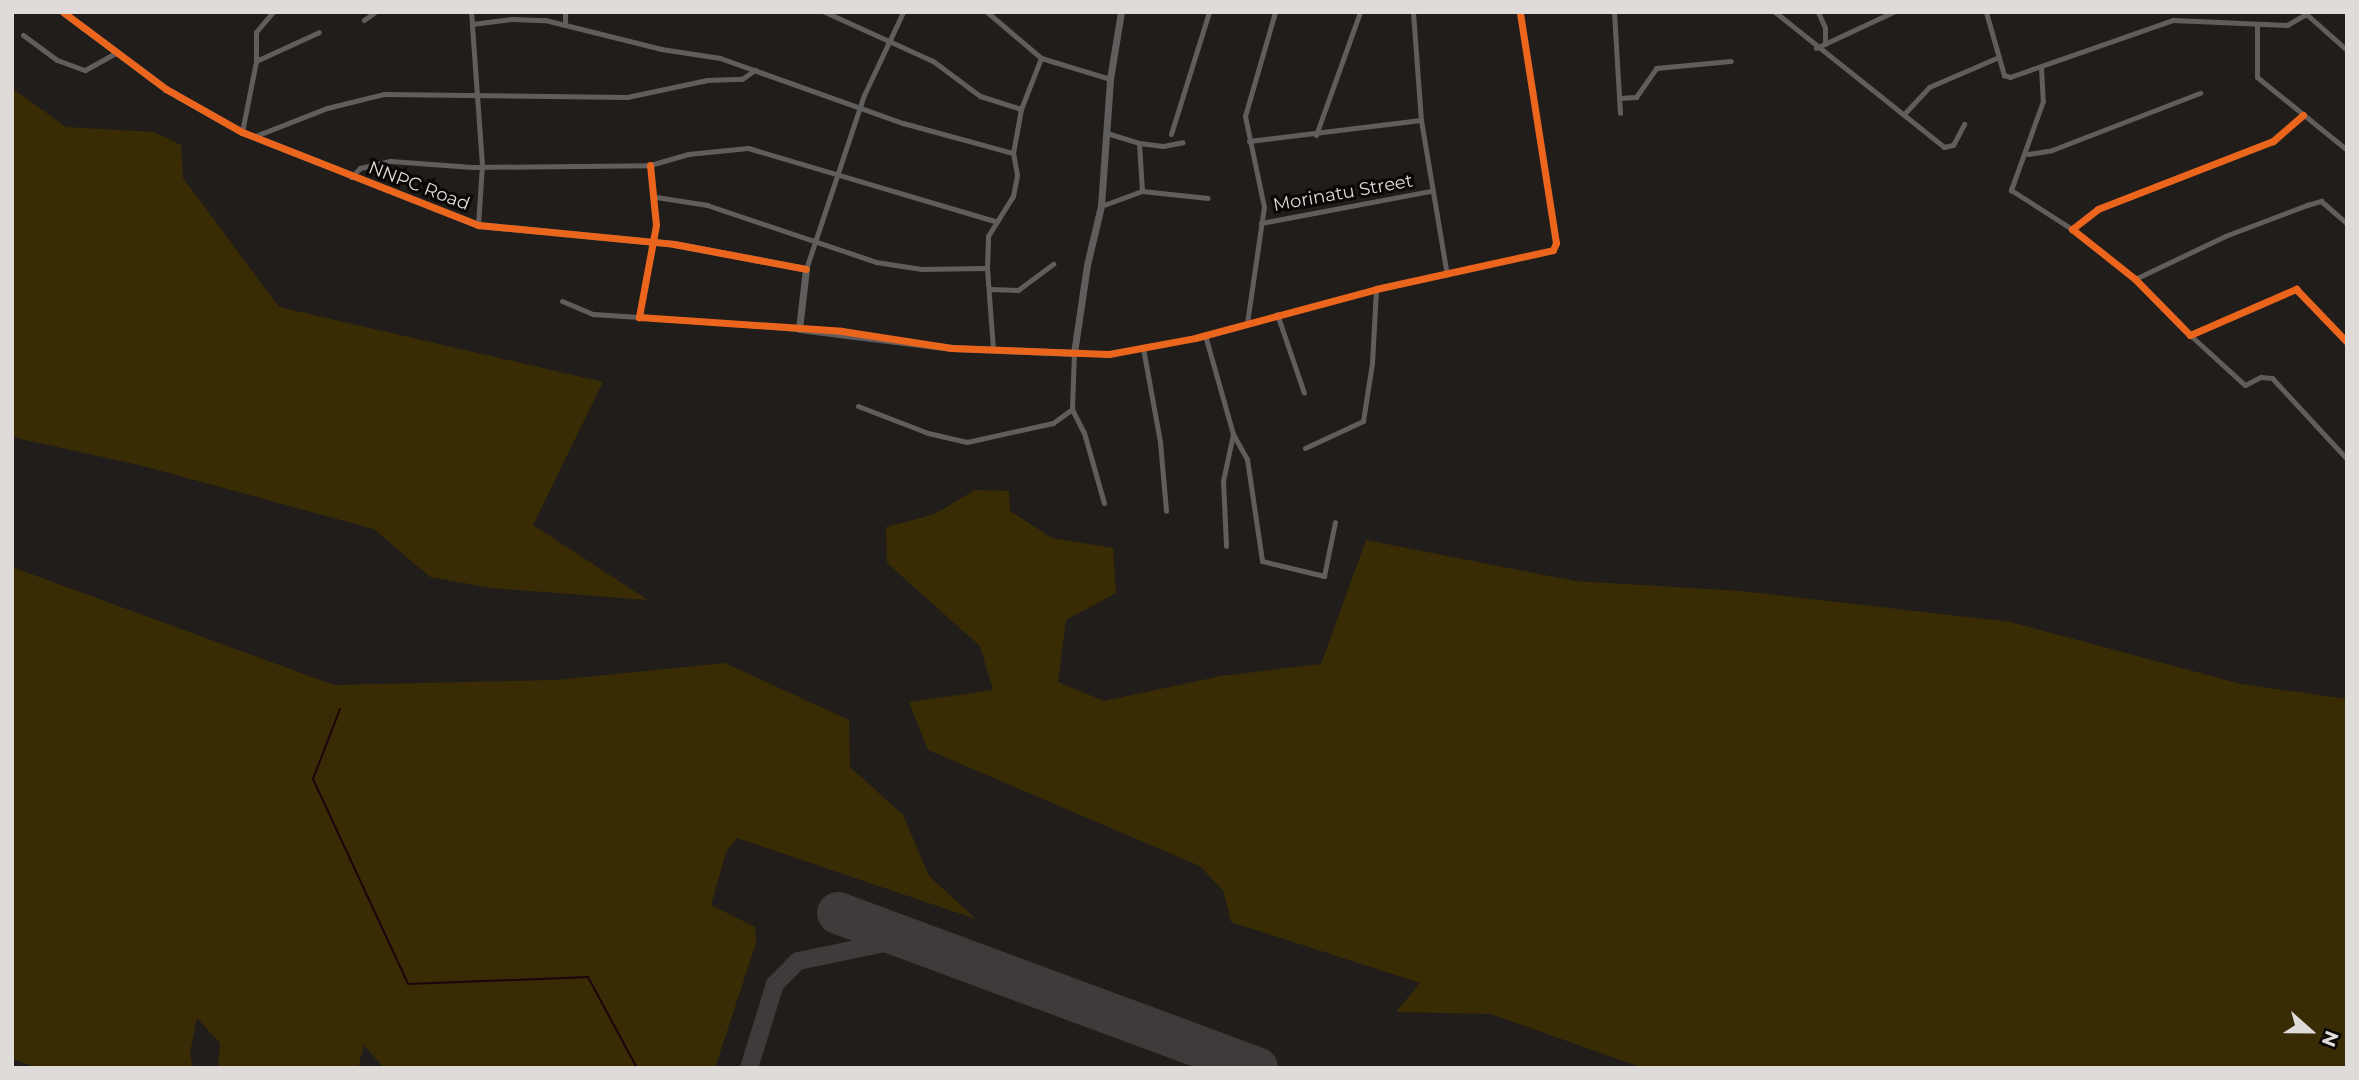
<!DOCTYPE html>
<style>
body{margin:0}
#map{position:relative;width:2359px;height:1080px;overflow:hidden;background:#201d1b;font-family:Montserrat,sans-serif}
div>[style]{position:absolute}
.green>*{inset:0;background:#392c04}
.stream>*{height:2px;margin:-1px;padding:0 1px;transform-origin:1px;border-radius:1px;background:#1e030e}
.taxiway>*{height:18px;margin:-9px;padding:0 9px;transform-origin:9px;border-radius:9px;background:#3e3b3a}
.runway>*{height:42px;margin:-21px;padding:0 21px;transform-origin:21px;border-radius:21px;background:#3e3b3a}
.minor>*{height:5px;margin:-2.5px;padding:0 2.5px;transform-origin:2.5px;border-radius:2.5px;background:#605e5d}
.tertiary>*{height:7px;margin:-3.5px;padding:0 3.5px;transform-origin:3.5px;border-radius:3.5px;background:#605e5d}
.cycleway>*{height:7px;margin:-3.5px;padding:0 3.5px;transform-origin:3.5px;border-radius:3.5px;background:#eb651d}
span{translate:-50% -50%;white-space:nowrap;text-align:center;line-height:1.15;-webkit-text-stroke:6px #090706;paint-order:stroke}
.street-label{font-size:18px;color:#dedbd9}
.frame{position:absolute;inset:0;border:14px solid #dedbd9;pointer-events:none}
.north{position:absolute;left:2275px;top:996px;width:70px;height:70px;-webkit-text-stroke:5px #090706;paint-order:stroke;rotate:111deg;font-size:19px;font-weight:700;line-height:28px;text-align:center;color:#dedbd9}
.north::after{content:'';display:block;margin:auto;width:24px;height:32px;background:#dedbd9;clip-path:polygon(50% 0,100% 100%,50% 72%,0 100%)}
</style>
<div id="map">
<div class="green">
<i style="clip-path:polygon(12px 88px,66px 127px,154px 132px,181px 145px,183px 178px,279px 307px,603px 382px,533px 525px,648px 600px,492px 588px,430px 577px,374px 529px,143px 466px,12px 437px)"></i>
<i style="clip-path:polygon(975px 490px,1009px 491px,1010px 511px,1052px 538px,1113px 548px,1116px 593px,1066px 620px,1058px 682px,1104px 701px,1221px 676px,1321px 664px,1366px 540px,1575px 581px,1741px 591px,2011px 622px,2241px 684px,2347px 699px,2347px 1068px,1643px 1068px,1491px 1014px,1396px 1012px,1420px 983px,1231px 922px,1224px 892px,1200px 866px,928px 750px,909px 702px,993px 690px,980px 646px,887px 563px,886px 527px,935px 514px)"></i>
<i style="clip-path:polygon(12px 567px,334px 685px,556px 680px,725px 663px,849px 720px,850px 767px,903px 815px,929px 876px,976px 919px,737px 838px,726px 852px,711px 905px,755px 927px,756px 943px,715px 1068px,384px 1068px,364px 1045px,358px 1068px,218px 1068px,220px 1043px,197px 1018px,190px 1053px,193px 1068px,39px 1068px,12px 1059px)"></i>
</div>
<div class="stream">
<i style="left:340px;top:709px;width:75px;rotate:111.1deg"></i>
<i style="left:313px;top:779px;width:226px;rotate:65.1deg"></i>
<i style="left:408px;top:984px;width:180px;rotate:-2.2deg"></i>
<i style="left:588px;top:977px;width:103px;rotate:61.7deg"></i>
</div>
<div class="taxiway">
<i style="left:749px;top:1068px;width:88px;rotate:-72.8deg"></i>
<i style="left:775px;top:984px;width:33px;rotate:-45deg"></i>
<i style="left:798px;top:961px;width:94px;rotate:-11.7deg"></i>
<i style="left:890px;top:942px;width:33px;rotate:2deg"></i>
</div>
<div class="runway">
<i style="left:838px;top:913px;width:447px;rotate:20.3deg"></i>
</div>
<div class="minor">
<i style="left:471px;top:12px;width:12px;rotate:85deg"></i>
<i style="left:825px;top:12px;width:119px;rotate:24.4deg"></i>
<i style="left:933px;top:61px;width:59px;rotate:36.7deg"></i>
<i style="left:980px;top:96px;width:43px;rotate:17.6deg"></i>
<i style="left:1021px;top:109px;width:55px;rotate:-68.6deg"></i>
<i style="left:987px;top:12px;width:71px;rotate:40.4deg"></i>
<i style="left:1041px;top:58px;width:72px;rotate:16.9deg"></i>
<i style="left:1413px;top:12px;width:108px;rotate:85.8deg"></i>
<i style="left:1421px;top:120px;width:157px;rotate:80.5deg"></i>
<i style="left:1614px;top:12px;width:101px;rotate:86.6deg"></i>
<i style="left:1775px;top:12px;width:216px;rotate:38.6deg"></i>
<i style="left:1944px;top:147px;width:9px;rotate:-13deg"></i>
<i style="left:1953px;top:145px;width:24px;rotate:-62deg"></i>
<i style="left:1818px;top:12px;width:17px;rotate:66deg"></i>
<i style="left:1825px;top:28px;width:16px;rotate:90deg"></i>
<i style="left:1986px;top:12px;width:66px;rotate:74.1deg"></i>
<i style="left:2004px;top:75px;width:6px;rotate:18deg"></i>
<i style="left:2010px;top:77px;width:173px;rotate:-19.3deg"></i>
<i style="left:2173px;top:20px;width:114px;rotate:2.5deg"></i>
<i style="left:2287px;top:25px;width:22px;rotate:-30deg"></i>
<i style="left:2304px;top:12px;width:57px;rotate:41.5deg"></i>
<i style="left:364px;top:20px;width:14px;rotate:-36deg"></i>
<i style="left:2257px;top:24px;width:53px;rotate:90deg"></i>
<i style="left:2257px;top:77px;width:116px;rotate:39deg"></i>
<i style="left:565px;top:25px;width:13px;rotate:-90deg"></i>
<i style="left:23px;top:35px;width:42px;rotate:36.3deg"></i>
<i style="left:57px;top:60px;width:30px;rotate:20deg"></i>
<i style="left:85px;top:70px;width:35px;rotate:-29deg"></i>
<i style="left:1816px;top:48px;width:85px;rotate:-25.1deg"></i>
<i style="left:256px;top:61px;width:29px;rotate:-90deg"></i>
<i style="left:256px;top:32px;width:26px;rotate:-50deg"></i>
<i style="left:2041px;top:67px;width:34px;rotate:87deg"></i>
<i style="left:2043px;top:101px;width:95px;rotate:109.8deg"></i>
<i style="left:2011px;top:190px;width:72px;rotate:32.6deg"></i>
<i style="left:1619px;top:98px;width:17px;rotate:-3deg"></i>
<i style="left:1636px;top:97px;width:35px;rotate:-55deg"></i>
<i style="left:1656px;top:68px;width:75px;rotate:-5.3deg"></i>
<i style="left:1905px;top:113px;width:35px;rotate:-47deg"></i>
<i style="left:1929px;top:87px;width:76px;rotate:-23.2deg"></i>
<i style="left:2303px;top:115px;width:40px;rotate:139deg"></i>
<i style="left:2273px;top:141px;width:188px;rotate:158.8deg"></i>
<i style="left:2098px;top:209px;width:33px;rotate:142deg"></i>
<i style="left:2072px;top:229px;width:80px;rotate:38.4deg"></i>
<i style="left:2135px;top:279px;width:78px;rotate:45.5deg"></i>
<i style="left:2190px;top:335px;width:116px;rotate:-23.5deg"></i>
<i style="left:2296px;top:289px;width:74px;rotate:46.1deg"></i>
<i style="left:242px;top:132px;width:72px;rotate:-78.8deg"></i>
<i style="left:256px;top:61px;width:69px;rotate:-24.7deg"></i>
<i style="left:1110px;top:134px;width:30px;rotate:17deg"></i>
<i style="left:1139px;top:143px;width:48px;rotate:86.4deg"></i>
<i style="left:1171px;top:134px;width:128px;rotate:-72.7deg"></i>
<i style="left:1316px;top:135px;width:131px;rotate:-70.3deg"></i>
<i style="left:253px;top:137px;width:79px;rotate:-21.4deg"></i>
<i style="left:327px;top:108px;width:59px;rotate:-13.8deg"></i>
<i style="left:384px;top:94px;width:243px;rotate:0.7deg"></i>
<i style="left:627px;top:97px;width:82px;rotate:-12deg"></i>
<i style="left:707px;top:80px;width:35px;rotate:-2deg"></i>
<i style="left:742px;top:79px;width:16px;rotate:-35deg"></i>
<i style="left:1249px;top:141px;width:173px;rotate:-7deg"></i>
<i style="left:1139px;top:143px;width:24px;rotate:7deg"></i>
<i style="left:1163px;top:146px;width:20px;rotate:-11deg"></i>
<i style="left:2028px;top:154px;width:24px;rotate:-9deg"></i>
<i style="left:2052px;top:150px;width:159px;rotate:-21.1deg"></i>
<i style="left:650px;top:165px;width:60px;rotate:84.3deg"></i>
<i style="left:656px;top:225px;width:94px;rotate:100.5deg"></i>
<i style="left:639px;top:317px;width:160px;rotate:4.3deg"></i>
<i style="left:351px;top:177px;width:13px;rotate:-45deg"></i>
<i style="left:360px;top:168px;width:32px;rotate:-13deg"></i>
<i style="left:391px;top:161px;width:81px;rotate:4.2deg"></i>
<i style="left:472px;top:167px;width:178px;rotate:-0.6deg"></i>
<i style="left:650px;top:165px;width:40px;rotate:-16deg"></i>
<i style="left:688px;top:154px;width:60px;rotate:-5.7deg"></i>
<i style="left:748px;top:148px;width:257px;rotate:16.5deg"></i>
<i style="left:656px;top:197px;width:52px;rotate:8.9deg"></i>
<i style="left:707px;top:205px;width:178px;rotate:18.6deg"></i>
<i style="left:876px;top:262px;width:46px;rotate:8.8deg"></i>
<i style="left:921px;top:269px;width:66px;rotate:-0.9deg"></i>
<i style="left:987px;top:268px;width:82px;rotate:85.8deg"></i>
<i style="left:1101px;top:206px;width:44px;rotate:-20.1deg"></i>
<i style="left:1142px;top:191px;width:66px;rotate:6.1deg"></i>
<i style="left:1261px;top:223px;width:173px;rotate:-10.7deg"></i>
<i style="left:478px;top:225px;width:60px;rotate:-86.2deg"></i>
<i style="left:482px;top:165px;width:141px;rotate:-94.1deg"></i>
<i style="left:472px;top:24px;width:40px;rotate:-7.1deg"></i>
<i style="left:512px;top:19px;width:33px;rotate:2deg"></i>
<i style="left:545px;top:20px;width:120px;rotate:14deg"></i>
<i style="left:661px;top:49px;width:60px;rotate:8.7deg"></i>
<i style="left:720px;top:58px;width:194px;rotate:19.6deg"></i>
<i style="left:903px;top:123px;width:114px;rotate:15.3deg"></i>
<i style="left:987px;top:268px;width:32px;rotate:-88deg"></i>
<i style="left:988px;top:236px;width:47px;rotate:-58deg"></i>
<i style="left:1013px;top:196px;width:21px;rotate:-79deg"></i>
<i style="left:1017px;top:175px;width:22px;rotate:-100deg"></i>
<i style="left:1013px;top:153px;width:45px;rotate:-79.7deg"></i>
<i style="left:806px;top:269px;width:183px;rotate:-71.6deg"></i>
<i style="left:864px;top:95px;width:92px;rotate:-64.8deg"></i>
<i style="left:2135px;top:279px;width:100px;rotate:-25.5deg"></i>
<i style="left:2225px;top:236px;width:88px;rotate:-20.7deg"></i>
<i style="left:2307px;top:205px;width:15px;rotate:-16deg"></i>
<i style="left:2321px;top:201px;width:35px;rotate:41deg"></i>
<i style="left:990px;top:289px;width:28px;rotate:2deg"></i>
<i style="left:1018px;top:290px;width:44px;rotate:-36.6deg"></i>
<i style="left:562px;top:301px;width:34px;rotate:23deg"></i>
<i style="left:593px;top:314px;width:46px;rotate:3.7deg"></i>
<i style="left:1277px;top:314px;width:83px;rotate:71.1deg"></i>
<i style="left:1247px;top:323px;width:117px;rotate:-81.7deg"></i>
<i style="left:1264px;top:207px;width:93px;rotate:-101.8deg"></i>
<i style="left:1245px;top:116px;width:108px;rotate:-73.9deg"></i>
<i style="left:1205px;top:335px;width:103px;rotate:74.2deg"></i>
<i style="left:1233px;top:434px;width:29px;rotate:61deg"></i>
<i style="left:1247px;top:459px;width:103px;rotate:81.6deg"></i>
<i style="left:1262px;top:561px;width:64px;rotate:13.6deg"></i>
<i style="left:1324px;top:576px;width:55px;rotate:-78.5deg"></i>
<i style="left:2190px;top:335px;width:74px;rotate:42.3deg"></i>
<i style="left:2245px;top:385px;width:18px;rotate:-27deg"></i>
<i style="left:2261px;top:377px;width:11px;rotate:5deg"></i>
<i style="left:2272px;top:378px;width:110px;rotate:47.2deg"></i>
<i style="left:1143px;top:348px;width:96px;rotate:79.7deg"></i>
<i style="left:1160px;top:442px;width:69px;rotate:85deg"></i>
<i style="left:858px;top:406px;width:75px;rotate:21.1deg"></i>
<i style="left:928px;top:433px;width:40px;rotate:13deg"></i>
<i style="left:967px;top:442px;width:88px;rotate:-12.5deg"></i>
<i style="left:1053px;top:423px;width:24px;rotate:-36deg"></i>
<i style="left:1305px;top:448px;width:64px;rotate:-25deg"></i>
<i style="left:1363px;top:421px;width:59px;rotate:-81.2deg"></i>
<i style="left:1372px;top:363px;width:74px;rotate:-86.9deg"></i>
<i style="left:1104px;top:503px;width:73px;rotate:-105.9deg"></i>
<i style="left:1084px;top:433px;width:27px;rotate:-117deg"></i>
<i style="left:1072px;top:409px;width:56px;rotate:-88deg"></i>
<i style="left:1074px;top:353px;width:35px;rotate:2deg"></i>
<i style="left:1109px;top:354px;width:87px;rotate:-10.5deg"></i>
<i style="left:1195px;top:338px;width:188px;rotate:-15.1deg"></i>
<i style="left:1376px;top:289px;width:181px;rotate:-12.4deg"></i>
<i style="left:1553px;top:250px;width:8px;rotate:-67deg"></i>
<i style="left:1556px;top:243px;width:234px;rotate:-98.9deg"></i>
<i style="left:1226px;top:546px;width:65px;rotate:-92.6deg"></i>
<i style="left:1223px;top:481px;width:48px;rotate:-78deg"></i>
</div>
<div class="tertiary">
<i style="left:63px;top:12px;width:129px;rotate:36.8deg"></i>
<i style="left:166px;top:89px;width:87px;rotate:29.5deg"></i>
<i style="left:242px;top:132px;width:254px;rotate:21.5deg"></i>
<i style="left:478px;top:225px;width:197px;rotate:5.5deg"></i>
<i style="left:674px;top:244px;width:134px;rotate:10.7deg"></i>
<i style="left:806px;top:269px;width:60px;rotate:96.7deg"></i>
<i style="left:799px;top:329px;width:154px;rotate:7.1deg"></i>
<i style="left:952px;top:348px;width:122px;rotate:2.3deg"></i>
<i style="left:1074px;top:353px;width:89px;rotate:-81.6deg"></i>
<i style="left:1087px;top:265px;width:61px;rotate:-76.7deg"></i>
<i style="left:1101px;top:206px;width:127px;rotate:-85.9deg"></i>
<i style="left:1110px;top:79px;width:68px;rotate:-80.7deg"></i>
</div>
<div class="cycleway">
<i style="left:63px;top:12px;width:129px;rotate:36.8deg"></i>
<i style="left:166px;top:89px;width:87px;rotate:29.5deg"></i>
<i style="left:242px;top:132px;width:254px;rotate:21.5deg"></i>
<i style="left:478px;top:225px;width:197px;rotate:5.5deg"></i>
<i style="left:674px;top:244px;width:134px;rotate:10.7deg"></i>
<i style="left:2303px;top:115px;width:40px;rotate:139deg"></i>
<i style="left:2273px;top:141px;width:188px;rotate:158.8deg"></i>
<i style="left:2098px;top:209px;width:33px;rotate:142deg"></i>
<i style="left:2072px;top:229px;width:80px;rotate:38.4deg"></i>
<i style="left:2135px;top:279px;width:78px;rotate:45.5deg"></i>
<i style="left:2190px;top:335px;width:116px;rotate:-23.5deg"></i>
<i style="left:2296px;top:289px;width:74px;rotate:46.1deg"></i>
<i style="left:650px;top:165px;width:60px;rotate:84.3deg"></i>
<i style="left:656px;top:225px;width:94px;rotate:100.5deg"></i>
<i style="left:639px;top:317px;width:203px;rotate:3.9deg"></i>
<i style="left:842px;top:331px;width:111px;rotate:8.8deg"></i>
<i style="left:952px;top:348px;width:157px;rotate:2.2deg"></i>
<i style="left:1109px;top:354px;width:87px;rotate:-10.5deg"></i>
<i style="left:1195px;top:338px;width:188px;rotate:-15.1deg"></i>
<i style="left:1376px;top:289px;width:181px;rotate:-12.4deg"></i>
<i style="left:1553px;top:250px;width:8px;rotate:-67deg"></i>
<i style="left:1556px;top:243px;width:234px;rotate:-98.9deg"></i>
</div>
<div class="street-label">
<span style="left:419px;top:186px;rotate:21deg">NNPC Road</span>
<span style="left:1343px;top:193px;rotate:-10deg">Morinatu Street</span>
</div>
<div class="frame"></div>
<div class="north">N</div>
</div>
